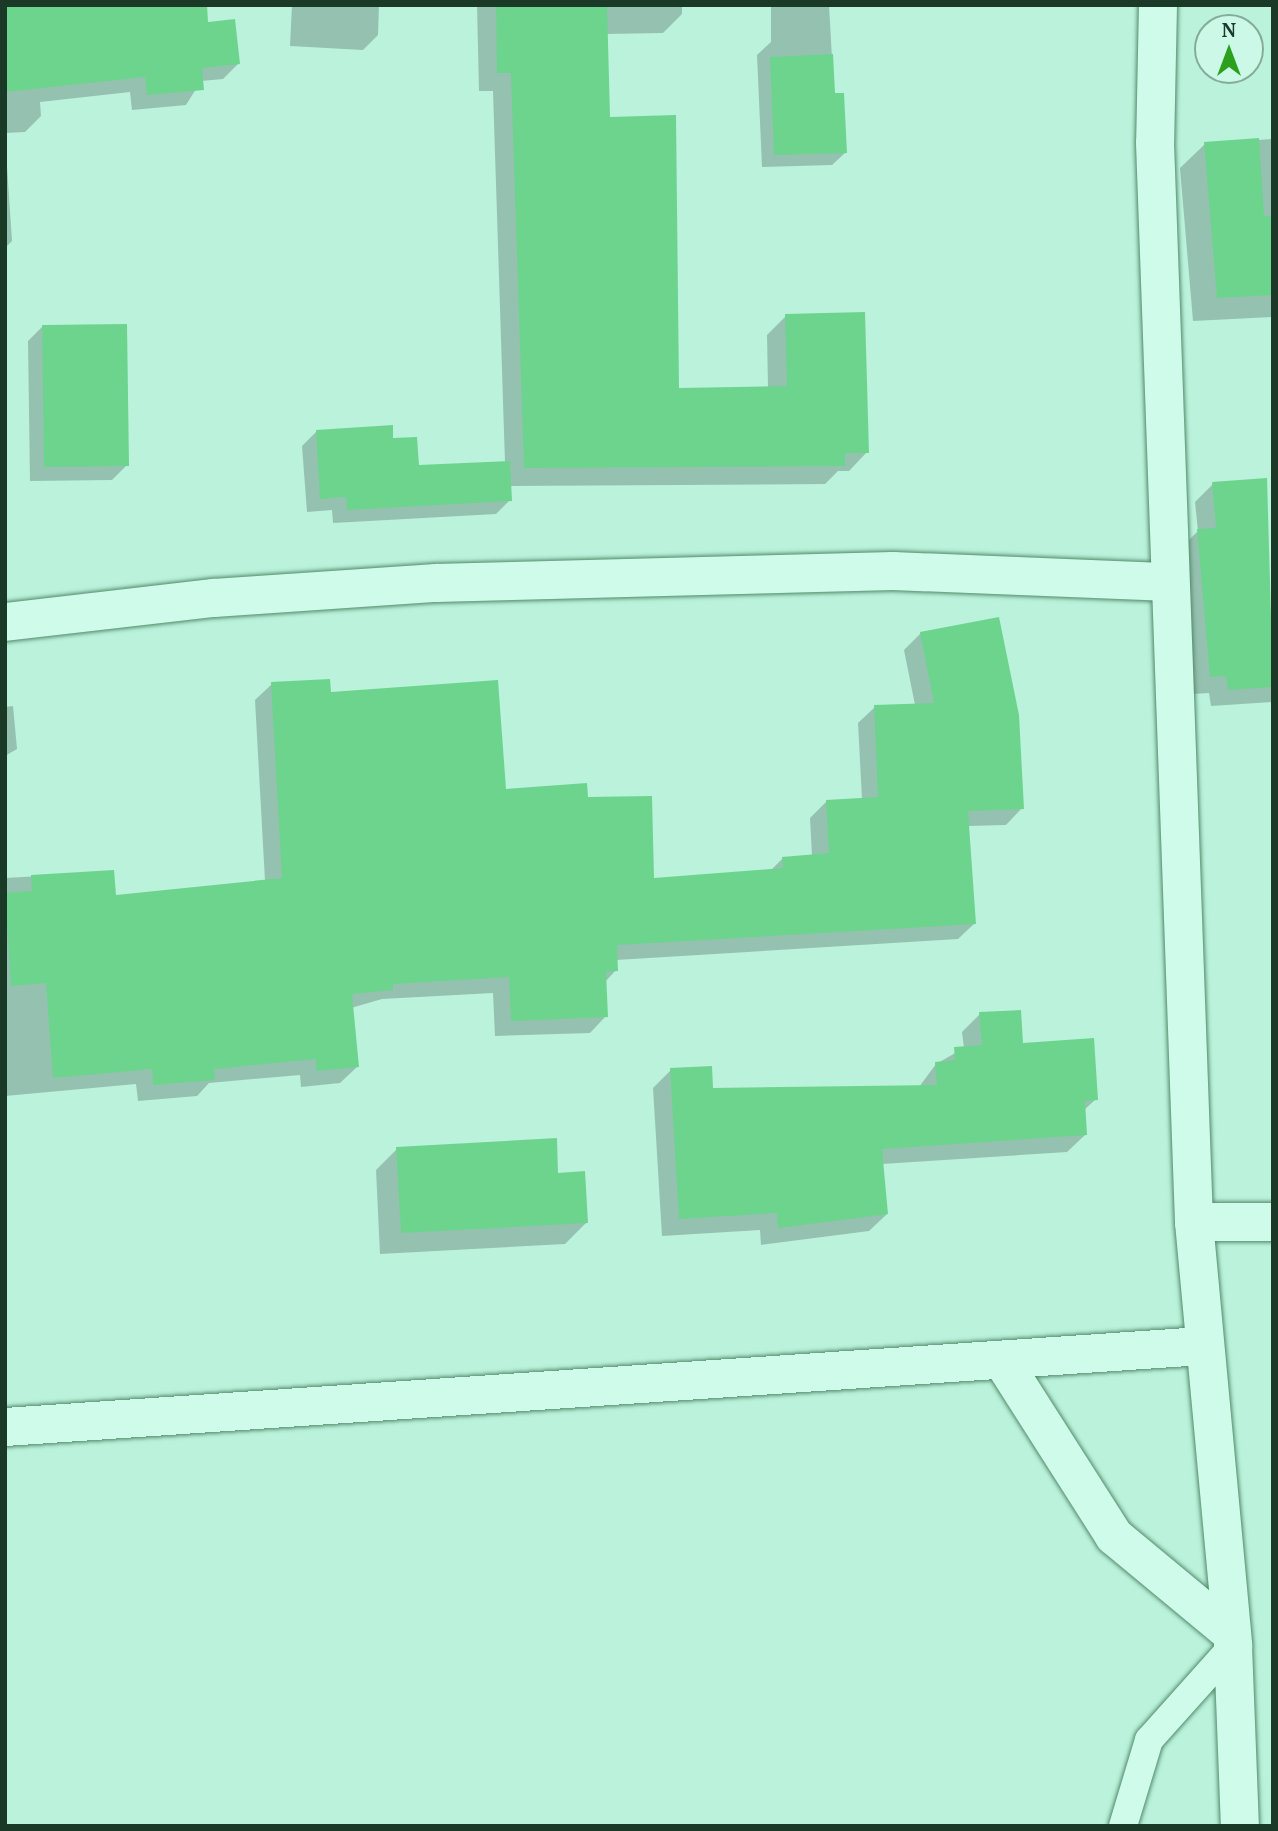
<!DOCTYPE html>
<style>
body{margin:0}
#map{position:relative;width:1278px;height:1831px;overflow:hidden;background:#bbf2dc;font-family:"PT Serif",serif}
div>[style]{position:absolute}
.shadow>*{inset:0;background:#0003}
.building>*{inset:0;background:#6dd48e}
.roads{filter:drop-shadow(0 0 2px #538b6b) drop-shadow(0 0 2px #538b6b)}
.lane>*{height:28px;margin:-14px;padding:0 14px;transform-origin:14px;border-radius:14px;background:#cffcea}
.street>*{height:38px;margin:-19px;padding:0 19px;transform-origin:19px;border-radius:19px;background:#cffcea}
span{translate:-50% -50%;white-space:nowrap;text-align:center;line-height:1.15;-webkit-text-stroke:7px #ccf9e7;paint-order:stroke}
.frame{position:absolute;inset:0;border:7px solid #1a3926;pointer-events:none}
.north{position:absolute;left:1194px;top:14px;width:70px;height:70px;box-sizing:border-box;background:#ccf9e7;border:2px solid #85ac9a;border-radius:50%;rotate:0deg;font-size:19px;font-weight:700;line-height:28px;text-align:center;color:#1a3926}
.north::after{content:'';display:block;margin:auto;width:24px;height:32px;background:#2ba01d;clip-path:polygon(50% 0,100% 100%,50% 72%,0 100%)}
</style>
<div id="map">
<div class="shadow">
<i style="clip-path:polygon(292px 5px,379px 5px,378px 35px,363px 50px,290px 46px)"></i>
<i style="clip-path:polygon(477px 5px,682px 5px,682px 14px,663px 33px,606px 34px,608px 119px,677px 390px,768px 388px,767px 335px,786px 316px,867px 452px,849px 471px,838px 471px,825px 484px,509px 486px,510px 500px,496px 514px,333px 523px,332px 510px,307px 512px,302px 446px,316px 432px,392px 440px,417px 466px,505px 463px,493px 91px,479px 91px)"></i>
<i style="clip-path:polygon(771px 5px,829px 5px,834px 94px,845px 153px,832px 165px,762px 167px,757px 55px,771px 42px)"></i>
<i style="clip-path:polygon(207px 24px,239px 63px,223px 79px,201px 81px,186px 105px,132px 110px,130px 92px,40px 102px,41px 116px,25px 132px,5px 133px,5px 47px)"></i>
<i style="clip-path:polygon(5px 136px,12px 241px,5px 248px)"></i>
<i style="clip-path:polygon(1273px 139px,1273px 317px,1193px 321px,1180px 168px,1205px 144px)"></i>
<i style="clip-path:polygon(43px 326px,127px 465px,112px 480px,30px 481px,28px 341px)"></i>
<i style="clip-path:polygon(1265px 480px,1273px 702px,1211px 706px,1209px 693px,1193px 694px,1181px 548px,1198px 531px,1195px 502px,1213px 484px)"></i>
<i style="clip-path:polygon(921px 633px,1022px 808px,1006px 825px,968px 826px,975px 923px,958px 939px,616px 960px,616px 970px,605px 982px,606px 1016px,590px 1033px,495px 1036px,493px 993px,382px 999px,351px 1008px,357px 1067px,340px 1083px,301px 1087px,300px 1075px,209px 1083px,197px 1096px,138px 1101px,136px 1084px,5px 1096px,5px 878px,113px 872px,114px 897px,265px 881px,255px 700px,272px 684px,329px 694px,505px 791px,586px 799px,653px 880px,770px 871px,783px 858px,812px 856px,810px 818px,827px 801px,862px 799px,858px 723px,875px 707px,915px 705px,904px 650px)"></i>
<i style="clip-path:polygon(13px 706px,17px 749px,5px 756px,5px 707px)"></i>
<i style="clip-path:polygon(980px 1014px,1096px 1099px,1083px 1111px,1085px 1135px,1067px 1152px,882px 1164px,887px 1214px,869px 1231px,761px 1245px,760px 1230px,662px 1236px,653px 1088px,671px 1070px,712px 1089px,919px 1087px,936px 1064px,964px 1048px,962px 1032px)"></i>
<i style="clip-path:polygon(397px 1149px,557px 1175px,586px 1223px,565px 1244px,380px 1254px,376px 1170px)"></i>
</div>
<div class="building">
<i style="clip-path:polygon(5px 5px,207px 5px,208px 22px,235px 19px,240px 64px,202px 68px,204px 90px,147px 95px,145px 77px,5px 92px)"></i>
<i style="clip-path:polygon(496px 5px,607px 5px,610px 117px,676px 115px,679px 388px,787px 386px,785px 314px,865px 312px,869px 453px,845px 453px,845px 466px,524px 468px,511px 73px,497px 73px)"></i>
<i style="clip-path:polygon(833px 54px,835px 93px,844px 93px,847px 153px,774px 155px,770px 57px)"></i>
<i style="clip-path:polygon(1259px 138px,1264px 216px,1273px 216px,1273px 295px,1217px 298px,1204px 142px)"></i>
<i style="clip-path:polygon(127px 324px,129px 466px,44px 467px,42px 325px)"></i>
<i style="clip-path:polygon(393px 425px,393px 438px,417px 437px,419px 465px,510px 461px,512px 501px,347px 510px,346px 497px,320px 499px,316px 430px)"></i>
<i style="clip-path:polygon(1267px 478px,1273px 687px,1228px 690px,1226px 676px,1210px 677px,1197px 529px,1216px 528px,1212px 482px)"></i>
<i style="clip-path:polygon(999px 617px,1019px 715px,1024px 809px,968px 811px,976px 924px,617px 945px,618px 971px,606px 972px,608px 1017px,511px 1021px,509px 977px,393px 984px,393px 990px,352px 994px,359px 1067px,316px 1071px,316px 1059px,214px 1069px,215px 1080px,153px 1085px,152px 1069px,53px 1078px,46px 983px,11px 986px,5px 893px,32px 891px,31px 875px,114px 870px,116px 895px,282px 878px,271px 682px,330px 679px,331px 692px,498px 680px,506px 789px,587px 783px,588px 797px,652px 796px,654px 878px,783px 868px,782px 857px,829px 853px,826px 800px,878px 797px,874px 705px,934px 703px,920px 632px)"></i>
<i style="clip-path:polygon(1021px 1010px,1023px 1043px,1094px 1038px,1098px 1100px,1085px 1101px,1087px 1135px,882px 1149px,888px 1214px,778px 1228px,777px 1213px,679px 1219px,670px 1068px,712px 1066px,713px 1088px,937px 1085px,935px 1062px,955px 1060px,954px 1047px,982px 1045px,979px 1012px)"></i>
<i style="clip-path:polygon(557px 1138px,558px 1173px,585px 1171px,588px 1223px,401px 1233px,396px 1147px)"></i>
</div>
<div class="roads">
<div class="lane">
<i style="left:1123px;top:1826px;width:90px;rotate:-73.2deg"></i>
<i style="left:1149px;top:1740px;width:126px;rotate:-48.2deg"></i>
</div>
<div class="street">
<i style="left:1158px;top:5px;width:138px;rotate:91.2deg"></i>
<i style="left:1155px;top:143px;width:1080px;rotate:87.93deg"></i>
<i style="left:1194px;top:1222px;width:426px;rotate:84.7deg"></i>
<i style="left:1233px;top:1646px;width:180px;rotate:87.8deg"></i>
<i style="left:5px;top:622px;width:210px;rotate:-6.6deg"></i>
<i style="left:214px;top:598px;width:223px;rotate:-3.9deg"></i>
<i style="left:436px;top:583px;width:457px;rotate:-1.5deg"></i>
<i style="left:893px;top:571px;width:277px;rotate:2.3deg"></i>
<i style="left:1194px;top:1222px;width:79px"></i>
<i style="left:1002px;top:1360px;width:209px;rotate:57.5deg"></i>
<i style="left:1114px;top:1536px;width:152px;rotate:39.7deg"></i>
<i style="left:5px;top:1427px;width:1199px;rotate:-3.87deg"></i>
</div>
</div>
<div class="frame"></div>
<div class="north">N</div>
</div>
